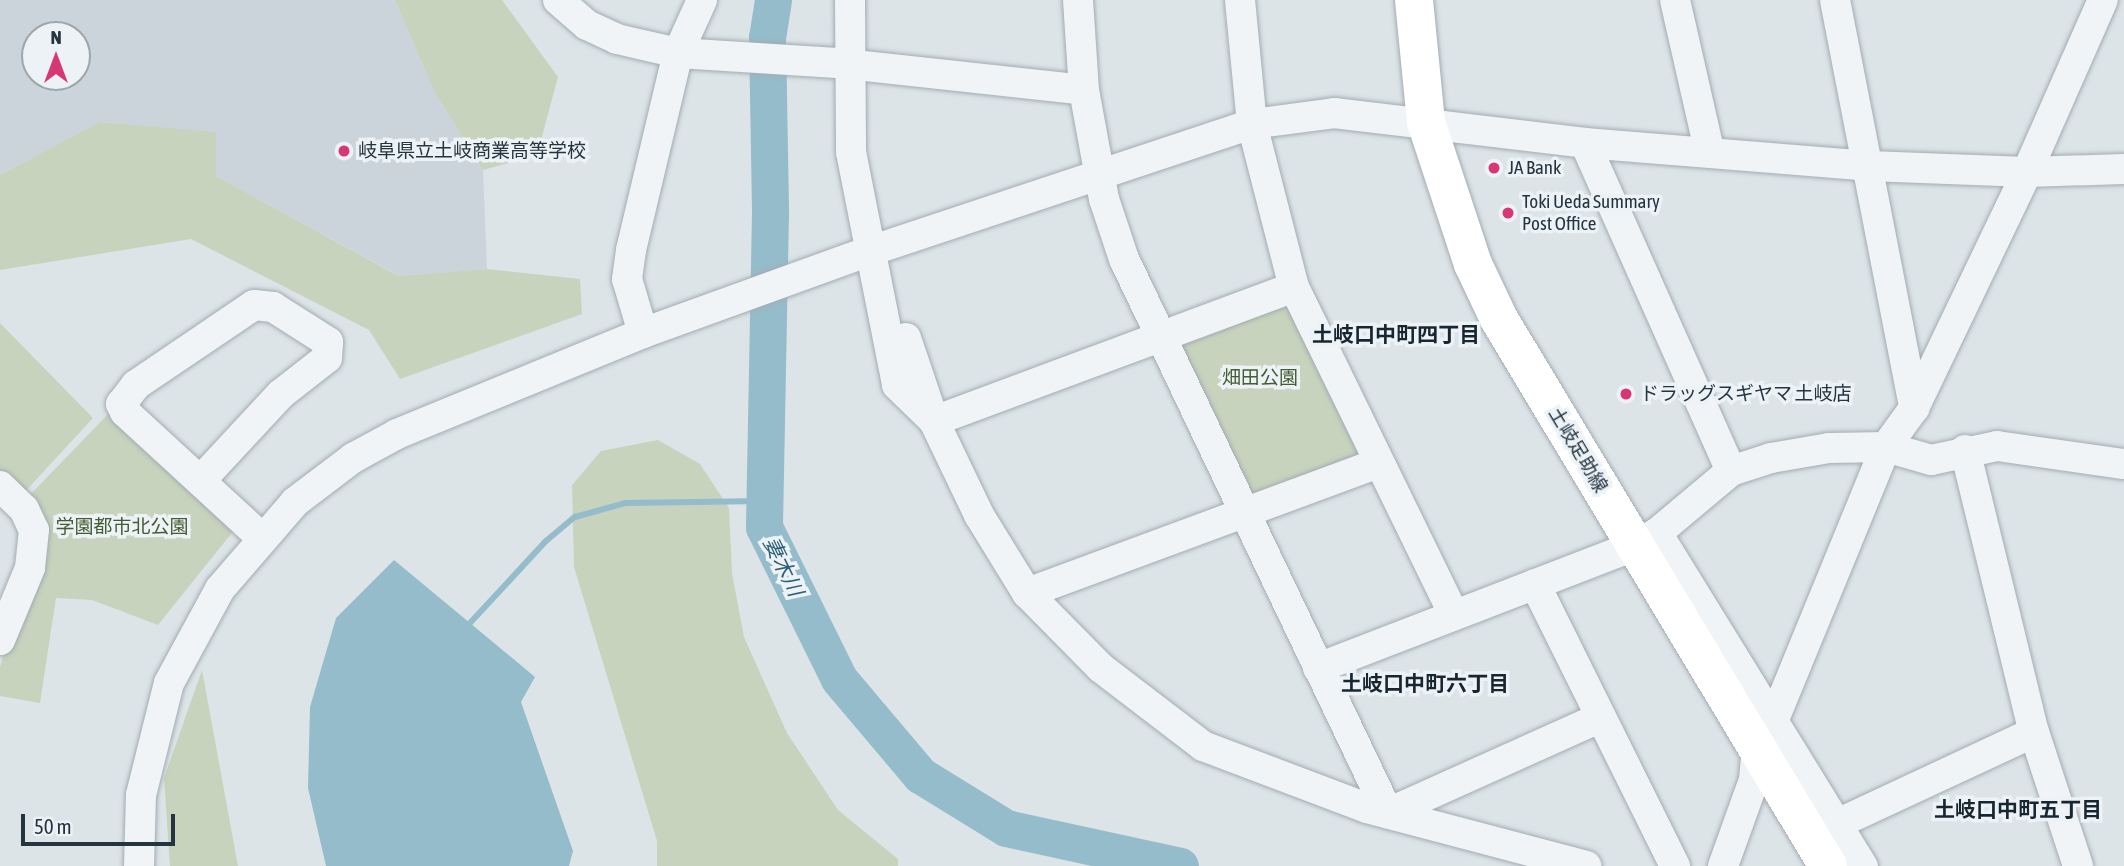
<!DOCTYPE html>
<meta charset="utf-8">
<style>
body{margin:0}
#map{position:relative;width:2124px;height:866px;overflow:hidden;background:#dde4e8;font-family:"Asap Condensed","Noto Sans JP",sans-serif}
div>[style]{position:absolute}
.built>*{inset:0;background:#cbd4da}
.green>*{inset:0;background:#c8d3bd}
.water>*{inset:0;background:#95bccb}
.stream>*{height:6px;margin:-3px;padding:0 3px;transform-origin:3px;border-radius:3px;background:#95bccb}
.river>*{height:37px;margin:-18.5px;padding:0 18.5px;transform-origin:18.5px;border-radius:18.5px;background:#95bccb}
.roads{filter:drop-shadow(0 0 2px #a2acb2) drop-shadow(0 0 2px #a2acb2)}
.minor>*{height:30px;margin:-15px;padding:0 15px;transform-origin:15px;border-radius:15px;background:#f0f4f6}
.major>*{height:38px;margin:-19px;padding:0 19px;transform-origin:19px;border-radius:19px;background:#fff}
.dots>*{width:19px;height:19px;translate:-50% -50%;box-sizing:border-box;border:4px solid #ecf2f6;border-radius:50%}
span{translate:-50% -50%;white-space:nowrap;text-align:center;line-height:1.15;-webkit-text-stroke:7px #ecf2f6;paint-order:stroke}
.poi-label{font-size:19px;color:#253540}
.left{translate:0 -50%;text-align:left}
.park-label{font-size:19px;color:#445c32}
.street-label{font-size:19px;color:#253540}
.neighbourhood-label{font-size:21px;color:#182630;font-weight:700}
.water-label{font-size:21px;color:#2d5f76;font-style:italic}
.north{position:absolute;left:21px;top:21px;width:70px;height:70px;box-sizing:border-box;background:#ecf2f6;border:2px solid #9ca6ad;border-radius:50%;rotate:0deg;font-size:19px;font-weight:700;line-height:28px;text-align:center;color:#253540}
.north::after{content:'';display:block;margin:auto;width:24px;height:32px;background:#d83776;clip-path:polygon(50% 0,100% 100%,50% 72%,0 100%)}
.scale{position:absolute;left:21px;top:814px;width:154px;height:32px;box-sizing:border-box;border:4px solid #253540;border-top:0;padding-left:9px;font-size:21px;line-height:24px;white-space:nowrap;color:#253540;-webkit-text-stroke:5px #ecf2f6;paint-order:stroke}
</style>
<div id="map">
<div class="built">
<i style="clip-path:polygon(evenodd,0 0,395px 0,434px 91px,483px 170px,487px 269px,400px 276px,216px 176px,216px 133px,99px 122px,0 175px,0 0,35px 35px,77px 35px,77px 77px,35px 77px,35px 35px)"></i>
</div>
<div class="green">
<i style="clip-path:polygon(395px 0,502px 0,558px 77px,537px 155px,483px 170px,434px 91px)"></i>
<i style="clip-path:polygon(99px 122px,216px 132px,216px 176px,399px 276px,487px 269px,580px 279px,582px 314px,400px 379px,369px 330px,191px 239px,0 270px,0 175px)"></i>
<i style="clip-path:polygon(1284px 298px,1362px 454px,1249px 496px,1176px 342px)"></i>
<i style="clip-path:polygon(0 323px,93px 418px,22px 495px,0 475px)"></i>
<i style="clip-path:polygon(111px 411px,239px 524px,158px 625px,92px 600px,56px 598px,40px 703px,0 696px,0 667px,15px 612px,29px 496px)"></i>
<i style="clip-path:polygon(658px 440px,700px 464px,729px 508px,732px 573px,744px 637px,787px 733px,838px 810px,898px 859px,898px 866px,657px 866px,657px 841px,574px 567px,572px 485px,601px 451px)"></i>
<i style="clip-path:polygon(202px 670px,238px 866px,170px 866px,164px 778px)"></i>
</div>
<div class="water">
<i style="clip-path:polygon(394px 560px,535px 677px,521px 702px,573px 851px,569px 866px,326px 866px,308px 788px,310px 707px,336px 618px)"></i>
</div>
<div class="stream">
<i style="left:470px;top:623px;width:112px;rotate:-47.2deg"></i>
<i style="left:546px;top:541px;width:38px;rotate:-40deg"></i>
<i style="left:575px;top:517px;width:52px;rotate:-15.6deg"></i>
<i style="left:625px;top:503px;width:140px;rotate:-0.8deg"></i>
</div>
<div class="river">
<i style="left:773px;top:0;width:37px;rotate:99deg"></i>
<i style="left:767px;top:37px;width:176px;rotate:89deg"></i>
<i style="left:770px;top:213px;width:314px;rotate:91.1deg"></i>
<i style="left:764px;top:527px;width:169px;rotate:63.7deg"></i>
<i style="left:839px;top:679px;width:126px;rotate:49.8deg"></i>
<i style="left:920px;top:775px;width:101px;rotate:31.6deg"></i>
<i style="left:1006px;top:828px;width:178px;rotate:12.3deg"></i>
</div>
<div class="roads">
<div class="minor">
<i style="left:558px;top:0;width:38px;rotate:41deg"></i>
<i style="left:587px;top:25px;width:33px;rotate:25deg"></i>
<i style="left:617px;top:39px;width:63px;rotate:12.9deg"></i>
<i style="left:678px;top:53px;width:159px;rotate:3.6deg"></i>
<i style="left:837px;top:63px;width:248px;rotate:6.2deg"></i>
<i style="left:850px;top:0;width:152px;rotate:89.6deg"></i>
<i style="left:851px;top:152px;width:237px;rotate:78.8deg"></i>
<i style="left:897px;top:385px;width:52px;rotate:44.2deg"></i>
<i style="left:934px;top:421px;width:104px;rotate:64.4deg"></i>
<i style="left:979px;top:515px;width:92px;rotate:58.4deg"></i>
<i style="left:1027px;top:593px;width:105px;rotate:45.4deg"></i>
<i style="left:1101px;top:668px;width:128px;rotate:37.4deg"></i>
<i style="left:1203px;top:746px;width:175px;rotate:20.7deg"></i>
<i style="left:1367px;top:808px;width:227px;rotate:14.8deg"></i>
<i style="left:1078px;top:0;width:90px;rotate:86.2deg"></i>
<i style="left:1084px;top:90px;width:111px;rotate:79.6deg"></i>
<i style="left:1104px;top:199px;width:63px;rotate:71.6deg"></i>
<i style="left:1124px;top:259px;width:614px;rotate:64.52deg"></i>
<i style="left:1388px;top:813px;width:231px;rotate:-24.2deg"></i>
<i style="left:1240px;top:0;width:125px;rotate:84.5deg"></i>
<i style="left:1252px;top:124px;width:168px;rotate:75.6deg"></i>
<i style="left:1294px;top:287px;width:365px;rotate:64deg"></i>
<i style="left:1675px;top:0;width:154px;rotate:77.2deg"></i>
<i style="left:1835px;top:0;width:416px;rotate:79deg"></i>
<i style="left:1585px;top:143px;width:359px;rotate:66deg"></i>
<i style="left:643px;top:333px;width:56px;rotate:-106.5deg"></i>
<i style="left:627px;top:279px;width:29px;rotate:-82deg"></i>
<i style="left:631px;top:250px;width:203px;rotate:-76.6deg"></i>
<i style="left:678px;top:53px;width:58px;rotate:-65.6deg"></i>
<i style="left:906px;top:338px;width:88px;rotate:71.4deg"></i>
<i style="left:934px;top:421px;width:384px;rotate:-20.4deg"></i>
<i style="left:1965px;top:450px;width:290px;rotate:76.3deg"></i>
<i style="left:2034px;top:732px;width:141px;rotate:71.8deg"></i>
<i style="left:201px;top:480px;width:117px;rotate:-47.1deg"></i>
<i style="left:281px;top:394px;width:58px;rotate:-38deg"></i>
<i style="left:327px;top:358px;width:16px;rotate:-86deg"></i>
<i style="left:328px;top:342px;width:65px;rotate:-147.5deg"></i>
<i style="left:273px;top:307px;width:19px;rotate:-174deg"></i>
<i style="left:254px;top:305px;width:143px;rotate:145.9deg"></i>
<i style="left:136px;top:385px;width:24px;rotate:128deg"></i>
<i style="left:121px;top:404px;width:9px;rotate:63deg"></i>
<i style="left:125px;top:412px;width:185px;rotate:42.6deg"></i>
<i style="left:0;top:486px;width:33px;rotate:44deg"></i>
<i style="left:24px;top:509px;width:23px;rotate:65deg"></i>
<i style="left:34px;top:530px;width:38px;rotate:96deg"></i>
<i style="left:30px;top:568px;width:78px;rotate:112.6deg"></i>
<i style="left:1657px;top:533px;width:392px;rotate:58.3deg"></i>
<i style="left:1535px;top:584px;width:315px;rotate:63.6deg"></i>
<i style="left:1027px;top:593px;width:375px;rotate:-20.3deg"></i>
<i style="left:1318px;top:668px;width:341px;rotate:-21.1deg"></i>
<i style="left:1636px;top:545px;width:24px;rotate:-30deg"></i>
<i style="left:1657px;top:533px;width:97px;rotate:-40deg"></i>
<i style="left:1731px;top:471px;width:42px;rotate:-18deg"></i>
<i style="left:1771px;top:458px;width:59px;rotate:-9.8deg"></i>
<i style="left:1829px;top:448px;width:57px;rotate:-1deg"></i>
<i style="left:1886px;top:447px;width:47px;rotate:16.1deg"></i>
<i style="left:1931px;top:460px;width:67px;rotate:-12deg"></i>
<i style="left:1997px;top:446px;width:128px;rotate:8.1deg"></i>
<i style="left:1837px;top:824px;width:217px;rotate:-25deg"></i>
<i style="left:139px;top:866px;width:71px;rotate:-88.4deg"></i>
<i style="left:141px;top:795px;width:115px;rotate:-76deg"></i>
<i style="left:169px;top:683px;width:107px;rotate:-61.5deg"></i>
<i style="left:220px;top:589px;width:115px;rotate:-49.2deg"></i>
<i style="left:295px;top:502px;width:73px;rotate:-37.2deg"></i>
<i style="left:353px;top:458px;width:50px;rotate:-28.6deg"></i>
<i style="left:397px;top:434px;width:266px;rotate:-22.3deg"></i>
<i style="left:643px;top:333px;width:238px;rotate:-19.9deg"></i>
<i style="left:867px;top:252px;width:406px;rotate:-18.4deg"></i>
<i style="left:1252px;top:124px;width:83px;rotate:-7.6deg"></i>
<i style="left:1334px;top:113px;width:253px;rotate:6.8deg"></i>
<i style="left:1585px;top:143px;width:285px;rotate:4.6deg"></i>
<i style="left:1869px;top:166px;width:158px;rotate:2.2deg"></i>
<i style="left:2027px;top:172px;width:97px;rotate:-1.8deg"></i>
<i style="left:1723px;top:866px;width:91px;rotate:-70.2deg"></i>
<i style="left:1754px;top:780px;width:36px;rotate:-85deg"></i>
<i style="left:1757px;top:744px;width:32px;rotate:-56deg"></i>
<i style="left:1775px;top:717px;width:292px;rotate:-67.7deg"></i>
<i style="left:1886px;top:447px;width:48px;rotate:-54.3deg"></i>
<i style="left:1914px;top:408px;width:262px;rotate:-64.4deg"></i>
<i style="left:2027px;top:172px;width:188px;rotate:-66.2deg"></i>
</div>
<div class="major">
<i style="left:1414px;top:0;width:123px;rotate:84.4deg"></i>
<i style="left:1426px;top:122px;width:150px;rotate:71.7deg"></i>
<i style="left:1473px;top:264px;width:61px;rotate:64.7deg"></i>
<i style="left:1499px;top:319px;width:638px;rotate:58.97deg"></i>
</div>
</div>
<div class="dots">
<i style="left:344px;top:151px;background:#d83776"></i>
<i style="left:1494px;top:168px;background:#d83776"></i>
<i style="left:1508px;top:213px;background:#d83776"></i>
<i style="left:1626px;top:394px;background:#d83776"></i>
</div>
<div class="poi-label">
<span class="left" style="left:358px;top:151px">岐阜県立土岐商業高等学校</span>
<span class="left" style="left:1508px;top:168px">JA Bank</span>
<span class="left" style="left:1522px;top:213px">Toki Ueda Summary<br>Post Office</span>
<span class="left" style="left:1640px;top:394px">ドラッグスギヤマ 土岐店</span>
</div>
<div class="park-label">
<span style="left:1260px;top:378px">畑田公園</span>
<span style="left:122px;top:527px">学園都市北公園</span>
</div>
<div class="street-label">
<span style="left:1578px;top:450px;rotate:59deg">土岐足助線</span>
</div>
<div class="neighbourhood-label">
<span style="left:1396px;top:334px">土岐口中町四丁目</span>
<span style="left:1425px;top:683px">土岐口中町六丁目</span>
<span style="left:2018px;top:809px">土岐口中町五丁目</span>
</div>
<div class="water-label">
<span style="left:784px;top:566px;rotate:64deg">妻木川</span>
</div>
<div class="north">N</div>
<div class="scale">50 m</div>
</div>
